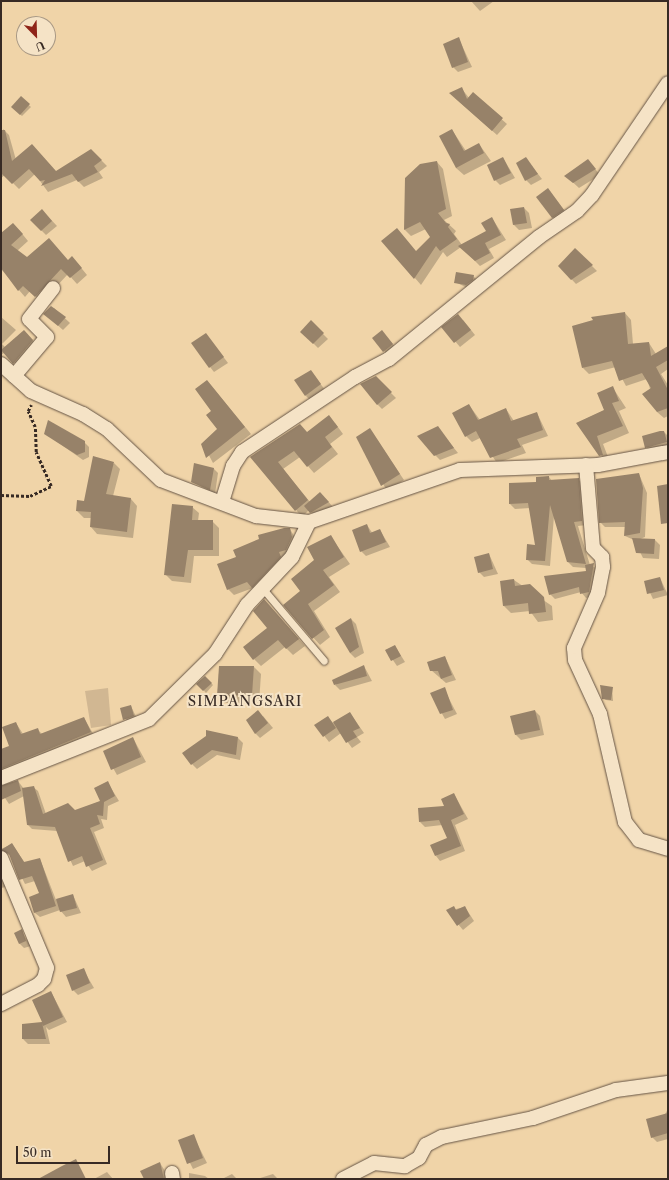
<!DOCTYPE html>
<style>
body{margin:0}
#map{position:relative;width:669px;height:1180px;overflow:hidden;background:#f0d4a8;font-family:"Libre Caslon Text",serif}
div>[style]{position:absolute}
.green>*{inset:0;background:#d1b792}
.shadow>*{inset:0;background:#0003}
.building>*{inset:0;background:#978269}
.path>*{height:2.5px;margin-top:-1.25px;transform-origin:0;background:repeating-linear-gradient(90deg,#372a24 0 3px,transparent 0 5px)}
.roads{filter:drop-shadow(0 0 1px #655445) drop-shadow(0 0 1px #655445)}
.lane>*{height:7px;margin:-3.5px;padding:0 3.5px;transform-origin:3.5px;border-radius:3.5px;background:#f5e3c6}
.street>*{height:14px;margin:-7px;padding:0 7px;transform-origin:7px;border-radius:7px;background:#f5e3c6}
span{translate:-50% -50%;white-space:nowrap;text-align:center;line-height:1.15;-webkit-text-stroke:4px #f5e3c6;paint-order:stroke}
.quarter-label{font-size:14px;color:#372a24;letter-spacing:1px}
.frame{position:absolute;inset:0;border:2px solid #372a24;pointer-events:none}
.north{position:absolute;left:16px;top:16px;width:40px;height:40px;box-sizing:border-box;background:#f5e3c6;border:1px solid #a99985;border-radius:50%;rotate:157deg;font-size:11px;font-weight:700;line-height:16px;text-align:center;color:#372a24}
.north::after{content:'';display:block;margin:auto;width:14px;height:18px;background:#8f2418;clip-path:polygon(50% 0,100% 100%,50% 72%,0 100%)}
.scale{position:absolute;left:16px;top:1146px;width:94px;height:18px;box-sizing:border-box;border:2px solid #372a24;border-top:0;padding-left:5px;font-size:12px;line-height:14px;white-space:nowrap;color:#372a24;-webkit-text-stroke:3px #f5e3c6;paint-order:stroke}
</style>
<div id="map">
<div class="green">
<i style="clip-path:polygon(108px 688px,111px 725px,91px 728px,85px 691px)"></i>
</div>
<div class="shadow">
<i style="clip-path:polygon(471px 1px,494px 1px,480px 11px)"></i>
<i style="clip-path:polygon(459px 39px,472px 67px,458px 72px,453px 67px)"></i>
<i style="clip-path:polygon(462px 89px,469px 98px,473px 94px,507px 124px,497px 135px,455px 98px)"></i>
<i style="clip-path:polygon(21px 98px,31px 107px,22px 116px,12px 107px)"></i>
<i style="clip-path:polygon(3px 129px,9px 135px,16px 160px,56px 172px,91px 150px,107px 166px,99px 172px,103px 178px,84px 187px,77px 180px,48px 192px,35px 174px,19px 189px,5px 175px,1px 178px)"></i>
<i style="clip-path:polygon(452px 130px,466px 151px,479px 144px,491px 161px,464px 175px,456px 168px)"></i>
<i style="clip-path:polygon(503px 158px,515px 178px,500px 185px,495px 180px)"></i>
<i style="clip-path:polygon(526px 159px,542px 179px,531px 185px,526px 180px)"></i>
<i style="clip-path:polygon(588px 160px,600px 175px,579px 188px,566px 176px)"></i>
<i style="clip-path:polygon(437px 162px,443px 169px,452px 216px,444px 220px,456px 231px,454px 234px,462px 245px,487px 232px,492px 218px,506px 240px,489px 249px,494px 258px,480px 266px,461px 247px,447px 257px,443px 252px,421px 285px,383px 241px,416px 252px,432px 237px,426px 229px,411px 236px,405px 230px,406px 179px)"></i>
<i style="clip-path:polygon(548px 189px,568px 215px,557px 222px,552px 217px)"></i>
<i style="clip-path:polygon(524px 208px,529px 213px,532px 228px,519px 230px,514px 225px,511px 210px)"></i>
<i style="clip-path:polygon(42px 210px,57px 226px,46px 235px,31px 220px)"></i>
<i style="clip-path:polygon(19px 230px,28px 241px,17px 251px,27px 259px,68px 261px,78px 264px,87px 275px,77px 284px,68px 274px,42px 302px,30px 291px,25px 297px,1px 269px,1px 234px)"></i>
<i style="clip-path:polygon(575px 249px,597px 271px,576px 284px,559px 266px)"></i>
<i style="clip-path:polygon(473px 276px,478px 281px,472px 290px,455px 282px)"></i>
<i style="clip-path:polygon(54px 308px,70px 323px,63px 330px,45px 314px)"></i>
<i style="clip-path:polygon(625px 313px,631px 320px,633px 344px,649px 343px,656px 354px,668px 347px,668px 369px,661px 374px,668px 385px,668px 416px,664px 418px,657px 412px,647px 379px,626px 386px,616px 367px,589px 374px,583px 368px)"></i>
<i style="clip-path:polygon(1px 317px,16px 330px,2px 344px,5px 347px,24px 331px,40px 348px,22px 370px,4px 353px,1px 355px)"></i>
<i style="clip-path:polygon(463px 320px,475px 335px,460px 347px,443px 327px)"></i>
<i style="clip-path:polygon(311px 322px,328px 339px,318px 348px,302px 332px)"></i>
<i style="clip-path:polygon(382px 332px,398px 350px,389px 357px,374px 338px)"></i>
<i style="clip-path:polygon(206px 334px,228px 363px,214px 372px,210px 367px)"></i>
<i style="clip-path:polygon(311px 371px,325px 390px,310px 400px,306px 396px)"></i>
<i style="clip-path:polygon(375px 377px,396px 398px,382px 409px,377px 404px)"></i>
<i style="clip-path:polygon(213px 388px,251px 434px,213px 463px,203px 444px,218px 429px,212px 411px)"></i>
<i style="clip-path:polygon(613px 388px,626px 408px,619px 411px,629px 433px,603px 444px,610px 462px,607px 463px,577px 423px,605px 410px)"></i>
<i style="clip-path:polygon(469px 405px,480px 420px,506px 409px,514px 421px,537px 413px,548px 436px,522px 445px,526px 453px,497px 463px,480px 438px,472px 442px,466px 436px)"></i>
<i style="clip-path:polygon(335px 423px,343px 434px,330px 444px,338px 454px,314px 473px,300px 457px,283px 469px,310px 502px,325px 498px,333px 507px,315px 517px,309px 510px,302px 517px,252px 457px)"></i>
<i style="clip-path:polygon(437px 427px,458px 453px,440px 460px,435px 455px)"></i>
<i style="clip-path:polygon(370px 429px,404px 480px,387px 491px,357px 437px)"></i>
<i style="clip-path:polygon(664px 432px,668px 436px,668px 448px,651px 452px,646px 447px)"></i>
<i style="clip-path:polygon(46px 434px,84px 442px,89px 447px,89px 457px,83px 460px)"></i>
<i style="clip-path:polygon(114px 463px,120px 469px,113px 496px,131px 499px,137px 506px,133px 538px,97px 534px,91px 527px,91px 518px,84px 518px,77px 511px)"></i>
<i style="clip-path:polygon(213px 468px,218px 473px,215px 494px,192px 482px)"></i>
<i style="clip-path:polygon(639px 474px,647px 493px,645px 537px,640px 539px,655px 540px,660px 545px,659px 559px,643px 558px,634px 540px,625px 536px,626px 527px,605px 527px,600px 522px)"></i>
<i style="clip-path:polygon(549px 477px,552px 481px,578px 479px,583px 484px,587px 525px,578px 526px,590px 565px,598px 569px,594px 596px,586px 598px,581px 592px,555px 599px,550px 594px,587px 572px,586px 568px,573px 567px,568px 562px,554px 516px,550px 566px,532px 564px,527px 559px,536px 546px,530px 508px,515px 509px,510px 504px)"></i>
<i style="clip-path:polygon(192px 507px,199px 513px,198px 521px,212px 521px,219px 528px,219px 556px,194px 556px,191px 583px,172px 581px,165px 574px)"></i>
<i style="clip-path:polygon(367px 525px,373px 534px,380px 530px,390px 547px,366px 556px,361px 551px)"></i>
<i style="clip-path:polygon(290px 529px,298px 543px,258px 593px,253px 588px,234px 595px,228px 589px,238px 557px)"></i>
<i style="clip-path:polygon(331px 537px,350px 564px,329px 577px,340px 592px,314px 611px,330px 637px,320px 645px,284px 605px,302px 592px)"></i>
<i style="clip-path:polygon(489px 554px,498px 574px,484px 577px,479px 572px)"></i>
<i style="clip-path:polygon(660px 578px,668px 595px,653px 599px,645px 582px)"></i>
<i style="clip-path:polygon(514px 580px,552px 606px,553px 620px,538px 622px,530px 611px,511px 613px,503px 605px)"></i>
<i style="clip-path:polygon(264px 600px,305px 646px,293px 655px,285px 647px,261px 666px,254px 659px,269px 628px)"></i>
<i style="clip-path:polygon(351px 619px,356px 624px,364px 653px,355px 658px,350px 653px)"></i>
<i style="clip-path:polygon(395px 646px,405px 662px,397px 666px,386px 650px)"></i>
<i style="clip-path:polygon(445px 657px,456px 680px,446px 683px,431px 670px)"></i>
<i style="clip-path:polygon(364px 666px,372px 681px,340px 690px,335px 685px)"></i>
<i style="clip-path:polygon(254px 667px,261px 674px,259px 703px,225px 703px,218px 695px)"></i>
<i style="clip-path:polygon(205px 677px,213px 685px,206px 693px,198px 684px)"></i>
<i style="clip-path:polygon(612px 688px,613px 701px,606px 700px,603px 698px)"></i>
<i style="clip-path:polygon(444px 689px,457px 714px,445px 719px,431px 694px)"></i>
<i style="clip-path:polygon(131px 706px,138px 721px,129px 725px,121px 709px)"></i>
<i style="clip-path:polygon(535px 711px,540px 716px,544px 735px,521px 740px,516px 735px,512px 717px)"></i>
<i style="clip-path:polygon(350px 713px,364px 733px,357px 737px,361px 742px,352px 748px,341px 733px,329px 742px,316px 725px,327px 717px,333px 723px)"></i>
<i style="clip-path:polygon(263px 716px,273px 728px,260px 738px,255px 733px)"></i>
<i style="clip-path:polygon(84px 718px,95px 737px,1px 777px,1px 750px,10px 747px,16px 723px,23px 734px,38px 730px,42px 734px)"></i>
<i style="clip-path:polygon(207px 737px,238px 738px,243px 743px,240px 760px,217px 755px,197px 769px,192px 764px)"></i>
<i style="clip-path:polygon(133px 738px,146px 762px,117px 775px,104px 752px)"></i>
<i style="clip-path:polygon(18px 781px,24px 789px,33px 787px,38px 791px,46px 814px,75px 811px,101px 801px,108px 783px,119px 801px,108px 806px,107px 820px,101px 819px,104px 828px,94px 832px,107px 864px,92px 871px,85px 861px,73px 866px,57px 831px,32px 829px,28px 825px,24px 796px,9px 804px,1px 792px,1px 785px)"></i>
<i style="clip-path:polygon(454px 794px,468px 819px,455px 825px,465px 851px,440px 861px,436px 856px,448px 839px,442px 825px,425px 827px,420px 822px,445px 806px)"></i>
<i style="clip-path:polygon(12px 844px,25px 863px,40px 859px,56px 900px,73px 895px,81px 913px,66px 917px,60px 910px,40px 917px,35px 913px,40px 894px,35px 881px,25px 884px,11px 856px,7px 854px,1px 859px,1px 849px)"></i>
<i style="clip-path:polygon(1px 874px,6px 887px,1px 888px)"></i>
<i style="clip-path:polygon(465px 907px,474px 921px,463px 930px,447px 911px)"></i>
<i style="clip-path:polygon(21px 931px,31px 946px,24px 948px,19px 943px)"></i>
<i style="clip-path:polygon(83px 969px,94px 988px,78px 995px,73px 990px)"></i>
<i style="clip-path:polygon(51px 992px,67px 1022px,49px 1030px,46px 1027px,50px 1044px,28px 1044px,23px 1039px,23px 1025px,43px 1023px)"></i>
<i style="clip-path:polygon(668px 1109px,668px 1139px,657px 1142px,652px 1137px)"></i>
<i style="clip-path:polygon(193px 1135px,207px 1163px,193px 1169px,179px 1141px)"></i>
<i style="clip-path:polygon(160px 1163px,170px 1179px,145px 1179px)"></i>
<i style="clip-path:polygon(107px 1172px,113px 1179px,94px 1179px)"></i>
<i style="clip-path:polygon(189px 1173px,205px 1176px,209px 1179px,189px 1179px)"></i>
<i style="clip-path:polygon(232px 1174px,237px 1179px,222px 1179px)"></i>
<i style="clip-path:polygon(273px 1174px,278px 1179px,257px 1179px)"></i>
</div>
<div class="building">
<i style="clip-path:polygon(459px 37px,468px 62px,452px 68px,443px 44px)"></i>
<i style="clip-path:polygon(462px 87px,467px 99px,473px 92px,503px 118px,492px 131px,449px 93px)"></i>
<i style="clip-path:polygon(21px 96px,30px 104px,20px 115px,11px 107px)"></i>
<i style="clip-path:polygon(452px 129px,464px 151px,479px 143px,484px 153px,456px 168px,439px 136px)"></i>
<i style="clip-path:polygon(1px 130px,5px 130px,12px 161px,32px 144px,56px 171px,91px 149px,102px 160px,94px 166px,98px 172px,78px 182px,72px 174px,41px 186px,45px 180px,40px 181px,29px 169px,12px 184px,1px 173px)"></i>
<i style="clip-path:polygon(503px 157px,511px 173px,494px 181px,487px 165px)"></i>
<i style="clip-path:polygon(526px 157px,538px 174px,525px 181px,516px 163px)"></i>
<i style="clip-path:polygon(588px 159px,596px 169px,573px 183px,564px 176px)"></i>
<i style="clip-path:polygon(437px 161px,446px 209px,438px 213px,446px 223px,450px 224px,448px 227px,457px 239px,440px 251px,436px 246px,414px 279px,381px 241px,397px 228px,416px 251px,430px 237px,420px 222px,404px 230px,405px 178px,420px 164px)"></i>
<i style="clip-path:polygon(548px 188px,564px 210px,552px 218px,536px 197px)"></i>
<i style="clip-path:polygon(524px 207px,527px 223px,513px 225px,510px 209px)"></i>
<i style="clip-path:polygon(42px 209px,52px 221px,41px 231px,30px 220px)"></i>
<i style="clip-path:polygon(492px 217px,501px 235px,485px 243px,490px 253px,475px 261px,458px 246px,486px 231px,481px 223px)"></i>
<i style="clip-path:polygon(13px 223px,23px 234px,11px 245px,27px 257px,49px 238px,68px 260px,72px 256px,82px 268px,70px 278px,61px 269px,35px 297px,23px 286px,18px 291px,1px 268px,1px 233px)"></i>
<i style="clip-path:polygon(575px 248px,593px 265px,571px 280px,558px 266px)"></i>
<i style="clip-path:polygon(456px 272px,474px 275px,473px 280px,466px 285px,454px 283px)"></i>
<i style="clip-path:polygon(51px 306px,66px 317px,58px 326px,43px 314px)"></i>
<i style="clip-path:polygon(625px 312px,628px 344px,649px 342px,651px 356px,668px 346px,668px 360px,656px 367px,668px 390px,668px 408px,657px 412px,642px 394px,651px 388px,642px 373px,619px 381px,612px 361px,582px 368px,572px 326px,593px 320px,591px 317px)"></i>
<i style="clip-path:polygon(458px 314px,471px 330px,454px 343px,441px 327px)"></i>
<i style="clip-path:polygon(311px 320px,324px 333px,313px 344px,300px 332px)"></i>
<i style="clip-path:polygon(24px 330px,33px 340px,13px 364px,1px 350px)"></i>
<i style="clip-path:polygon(382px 330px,393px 344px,383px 352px,372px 338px)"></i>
<i style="clip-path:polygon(206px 333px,224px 357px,209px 368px,191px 343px)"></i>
<i style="clip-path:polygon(311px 370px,321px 384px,305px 396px,294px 380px)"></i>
<i style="clip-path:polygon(376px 376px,392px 392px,377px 405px,360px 384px)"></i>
<i style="clip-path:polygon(207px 380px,245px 427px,206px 458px,201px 444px,217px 429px,206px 415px,211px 411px,195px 389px)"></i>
<i style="clip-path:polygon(613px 386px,619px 401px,612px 403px,623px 426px,597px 436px,603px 455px,599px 456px,576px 423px,604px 410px,597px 393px)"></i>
<i style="clip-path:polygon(469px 404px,478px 420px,506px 408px,511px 421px,537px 412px,543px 430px,517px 439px,521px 447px,490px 458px,476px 431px,465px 437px,452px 413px)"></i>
<i style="clip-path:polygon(329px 415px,338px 427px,325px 437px,332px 447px,307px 467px,294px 451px,278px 462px,308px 500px,295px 511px,250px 457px,300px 424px,307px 432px)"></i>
<i style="clip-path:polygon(48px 420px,85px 441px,85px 452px,77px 455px,44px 434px)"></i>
<i style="clip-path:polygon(438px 426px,454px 448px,434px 456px,417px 436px)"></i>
<i style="clip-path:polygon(370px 428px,400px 474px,381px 486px,356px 437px)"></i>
<i style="clip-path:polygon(660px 431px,664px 431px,667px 442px,645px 448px,642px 436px)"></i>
<i style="clip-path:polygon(93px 456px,114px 462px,106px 494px,131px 498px,127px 532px,90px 527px,91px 512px,76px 511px,77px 500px,84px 501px)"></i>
<i style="clip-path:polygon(194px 463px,214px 468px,210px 490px,191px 482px)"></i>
<i style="clip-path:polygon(639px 473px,643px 488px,640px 533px,624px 536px,625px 522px,599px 523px,596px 479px)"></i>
<i style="clip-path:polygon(549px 476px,549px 480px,579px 478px,582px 521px,574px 522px,586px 564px,567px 562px,550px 505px,545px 561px,526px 560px,527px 544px,535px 545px,528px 503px,509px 504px,509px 483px,536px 482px,536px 477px)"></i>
<i style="clip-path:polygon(668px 484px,668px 523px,661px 524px,657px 486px)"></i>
<i style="clip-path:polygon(320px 492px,329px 502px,310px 513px,304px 506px)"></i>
<i style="clip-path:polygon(172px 504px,193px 506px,192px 520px,213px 520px,213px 550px,188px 550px,184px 577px,164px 575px)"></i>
<i style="clip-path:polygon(367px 524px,370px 533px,380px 529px,386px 542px,360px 552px,352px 530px)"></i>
<i style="clip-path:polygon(284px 528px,290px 528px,292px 537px,286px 550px,279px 552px,281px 557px,252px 588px,247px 582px,227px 590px,217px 564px,236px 557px,233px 550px,259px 539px,258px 535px)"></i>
<i style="clip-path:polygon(331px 535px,344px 557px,323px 570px,334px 585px,308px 604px,324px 630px,312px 639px,283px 605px,300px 591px,291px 579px,314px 560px,307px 547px)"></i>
<i style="clip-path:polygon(632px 538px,655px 539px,654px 554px,636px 553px)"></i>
<i style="clip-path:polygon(489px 553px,493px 569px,478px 573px,474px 557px)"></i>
<i style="clip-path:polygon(594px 563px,589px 592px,580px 594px,579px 587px,549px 595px,544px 576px,586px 571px,585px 565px)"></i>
<i style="clip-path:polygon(660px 577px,664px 590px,647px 594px,644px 581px)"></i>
<i style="clip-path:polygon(514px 579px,515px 586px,530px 584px,544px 597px,546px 612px,529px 614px,528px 603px,503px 606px,500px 581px)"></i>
<i style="clip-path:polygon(264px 599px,299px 639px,286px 649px,278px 640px,253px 660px,243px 647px,267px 628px,253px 611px)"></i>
<i style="clip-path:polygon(351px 618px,359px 647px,350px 653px,335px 628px)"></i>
<i style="clip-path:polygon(395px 645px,401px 656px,391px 661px,385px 650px)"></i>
<i style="clip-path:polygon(445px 656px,452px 675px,441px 679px,438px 671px,430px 671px,427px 662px)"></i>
<i style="clip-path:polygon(364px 665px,367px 676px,334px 685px,332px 680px)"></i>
<i style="clip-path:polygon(219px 666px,254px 666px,252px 695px,217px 696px)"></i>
<i style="clip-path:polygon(205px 676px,212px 683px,203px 691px,196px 684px)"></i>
<i style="clip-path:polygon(600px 685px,613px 687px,611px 700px,602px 699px)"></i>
<i style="clip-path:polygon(445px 687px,453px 710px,440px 714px,430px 693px)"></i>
<i style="clip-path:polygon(131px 705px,134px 716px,123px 720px,120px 708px)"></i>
<i style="clip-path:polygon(258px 710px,268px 723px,255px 734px,246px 720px)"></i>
<i style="clip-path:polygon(535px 710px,540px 730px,515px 735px,510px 716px)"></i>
<i style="clip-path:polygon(350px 712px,360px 728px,353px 731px,357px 737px,346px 743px,333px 722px)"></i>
<i style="clip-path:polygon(328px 716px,336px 728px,323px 737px,314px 725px)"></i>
<i style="clip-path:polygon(84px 717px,91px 732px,1px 769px,1px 749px,9px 746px,2px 727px,16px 722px,21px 734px,38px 728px,40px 734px)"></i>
<i style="clip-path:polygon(206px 730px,238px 737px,236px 755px,212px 750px,191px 765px,182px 753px,206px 736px)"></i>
<i style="clip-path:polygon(133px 737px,141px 757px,111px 770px,103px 751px)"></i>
<i style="clip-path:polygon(18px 780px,21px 791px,1px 800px,1px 786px)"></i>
<i style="clip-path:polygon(108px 781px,115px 796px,104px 802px,103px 816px,97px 815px,100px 824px,90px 828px,103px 860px,86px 867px,82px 856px,68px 862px,55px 827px,27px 825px,22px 788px,34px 786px,43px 814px,68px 803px,75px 810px,100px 801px,94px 788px)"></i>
<i style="clip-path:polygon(454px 793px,464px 814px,451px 820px,461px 846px,435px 856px,430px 845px,447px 838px,439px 820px,419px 822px,418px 808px,444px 806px,441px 799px)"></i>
<i style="clip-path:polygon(12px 843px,24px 862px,40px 858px,56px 906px,34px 913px,29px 897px,39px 893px,32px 876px,19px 880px,9px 854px,1px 850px)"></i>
<i style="clip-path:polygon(73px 894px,77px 908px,60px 912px,56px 899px)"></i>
<i style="clip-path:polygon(454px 906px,456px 910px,465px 906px,470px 916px,457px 926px,446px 910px)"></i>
<i style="clip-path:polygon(22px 929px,26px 941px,19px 944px,14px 933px)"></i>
<i style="clip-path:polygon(84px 968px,90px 983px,72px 991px,66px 975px)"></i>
<i style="clip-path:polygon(51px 991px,63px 1017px,43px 1026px,42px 1023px,46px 1039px,22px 1039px,22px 1024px,42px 1022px,32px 1000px)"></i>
<i style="clip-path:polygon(668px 1113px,668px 1133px,651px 1138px,646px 1119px)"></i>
<i style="clip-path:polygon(194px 1134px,203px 1158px,187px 1164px,178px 1140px)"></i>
<i style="clip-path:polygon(76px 1159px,86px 1179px,38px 1179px,62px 1166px)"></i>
<i style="clip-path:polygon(160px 1162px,164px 1179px,144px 1179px,140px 1171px)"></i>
</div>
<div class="path">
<i style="left:1px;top:495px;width:29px;rotate:2deg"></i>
<i style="left:30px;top:496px;width:23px;rotate:-25deg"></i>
<i style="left:51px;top:486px;width:37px;rotate:-114deg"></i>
<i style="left:36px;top:452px;width:25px;rotate:-92deg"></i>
<i style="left:35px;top:427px;width:17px;rotate:-114deg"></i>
<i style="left:28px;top:411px;width:7px;rotate:-63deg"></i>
</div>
<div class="roads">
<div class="lane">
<i style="left:263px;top:589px;width:94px;rotate:49.7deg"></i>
</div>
<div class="street">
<i style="left:1px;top:364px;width:40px;rotate:42deg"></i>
<i style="left:31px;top:391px;width:57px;rotate:23.9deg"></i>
<i style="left:83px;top:414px;width:28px;rotate:32deg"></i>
<i style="left:107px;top:429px;width:74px;rotate:43.4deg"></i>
<i style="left:161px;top:480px;width:102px;rotate:20.8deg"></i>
<i style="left:256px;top:516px;width:53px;rotate:6.5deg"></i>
<i style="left:309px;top:522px;width:160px;rotate:-19deg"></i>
<i style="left:460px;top:470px;width:138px;rotate:-2.1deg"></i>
<i style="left:598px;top:465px;width:71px;rotate:-10.5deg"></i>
<i style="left:14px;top:376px;width:51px;rotate:-49.8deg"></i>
<i style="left:47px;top:337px;width:25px;rotate:-135deg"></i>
<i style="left:29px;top:319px;width:39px;rotate:-52deg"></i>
<i style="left:586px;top:465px;width:83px;rotate:85.2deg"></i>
<i style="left:593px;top:548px;width:13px;rotate:45deg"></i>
<i style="left:602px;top:557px;width:10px;rotate:84deg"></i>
<i style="left:603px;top:567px;width:26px;rotate:101deg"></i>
<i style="left:598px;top:593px;width:60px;rotate:113.6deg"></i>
<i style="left:574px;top:648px;width:12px;rotate:85deg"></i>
<i style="left:575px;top:660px;width:60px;rotate:65.2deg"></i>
<i style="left:600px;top:714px;width:111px;rotate:77deg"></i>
<i style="left:625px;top:822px;width:23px;rotate:52deg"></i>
<i style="left:639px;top:840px;width:30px;rotate:17deg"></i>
<i style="left:222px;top:502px;width:38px;rotate:-73deg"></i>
<i style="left:233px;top:466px;width:17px;rotate:-57deg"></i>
<i style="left:242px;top:452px;width:136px;rotate:-33.6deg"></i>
<i style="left:355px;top:377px;width:38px;rotate:-28deg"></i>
<i style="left:389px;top:359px;width:193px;rotate:-39.1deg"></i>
<i style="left:539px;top:237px;width:46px;rotate:-34.4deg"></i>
<i style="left:577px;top:211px;width:22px;rotate:-47deg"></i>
<i style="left:592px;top:195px;width:135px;rotate:-55.8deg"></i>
<i style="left:1px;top:778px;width:159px;rotate:-21.7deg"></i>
<i style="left:149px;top:719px;width:93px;rotate:-44.6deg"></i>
<i style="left:215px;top:654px;width:59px;rotate:-56.9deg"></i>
<i style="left:247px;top:605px;width:66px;rotate:-46.8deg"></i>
<i style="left:292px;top:557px;width:39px;rotate:-64deg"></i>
<i style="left:1px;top:858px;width:119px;rotate:67.3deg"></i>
<i style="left:47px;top:968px;width:11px;rotate:105deg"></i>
<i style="left:44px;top:979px;width:8px;rotate:135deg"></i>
<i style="left:38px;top:985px;width:42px;rotate:152.8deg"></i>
<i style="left:172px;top:1173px;width:6px;rotate:81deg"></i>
<i style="left:343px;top:1179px;width:35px;rotate:-27deg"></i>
<i style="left:374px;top:1163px;width:31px;rotate:6deg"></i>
<i style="left:405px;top:1166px;width:16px;rotate:-30deg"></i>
<i style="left:419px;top:1158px;width:15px;rotate:-62deg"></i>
<i style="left:426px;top:1145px;width:18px;rotate:-27deg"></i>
<i style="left:442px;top:1137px;width:93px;rotate:-11.8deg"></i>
<i style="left:533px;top:1118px;width:88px;rotate:-18.6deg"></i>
<i style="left:616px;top:1090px;width:52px;rotate:-7.7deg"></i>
</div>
</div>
<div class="quarter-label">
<span style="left:245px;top:701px">SIMPANGSARI</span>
</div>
<div class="frame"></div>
<div class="north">U</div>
<div class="scale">50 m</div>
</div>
